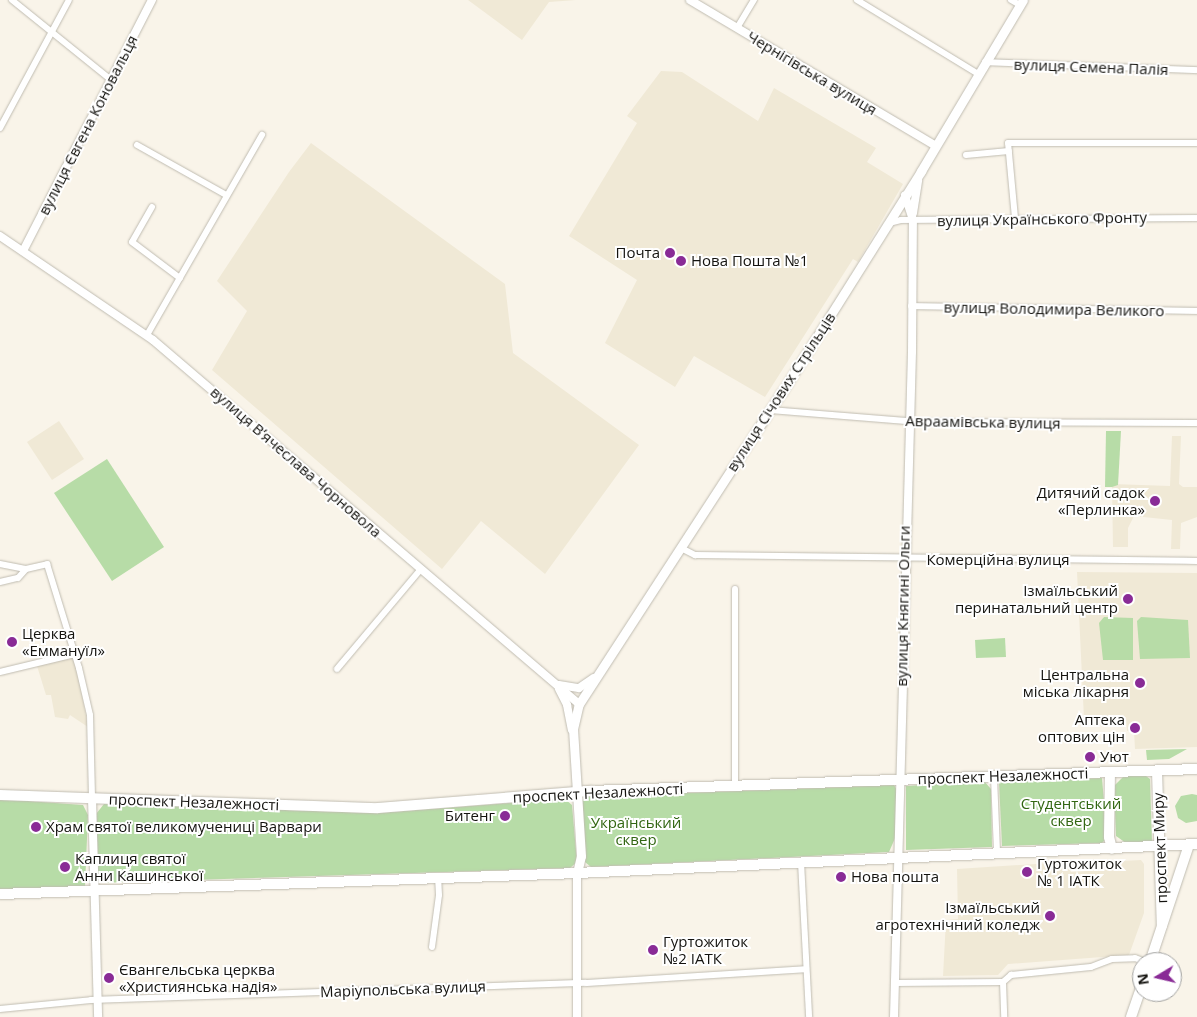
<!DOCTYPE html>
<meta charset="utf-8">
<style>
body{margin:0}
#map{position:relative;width:1197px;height:1017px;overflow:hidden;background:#f9f4e9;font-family:"Open Sans",sans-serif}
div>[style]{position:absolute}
.built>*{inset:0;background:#f0e9d6}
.green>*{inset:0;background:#b7dca7}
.roads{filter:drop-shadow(0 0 1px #c0bcb1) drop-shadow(0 0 1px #c0bcb1)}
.minor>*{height:6px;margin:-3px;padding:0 3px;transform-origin:3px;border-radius:3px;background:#fff}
.tertiary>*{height:8px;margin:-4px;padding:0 4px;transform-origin:4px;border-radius:4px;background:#fff}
.secondary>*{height:9px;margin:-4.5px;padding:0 4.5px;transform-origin:4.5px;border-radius:4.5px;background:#fff}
.primary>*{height:10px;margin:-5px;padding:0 5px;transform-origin:5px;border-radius:5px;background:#fff}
.dots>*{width:14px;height:14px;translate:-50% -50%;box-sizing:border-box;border:2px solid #fff;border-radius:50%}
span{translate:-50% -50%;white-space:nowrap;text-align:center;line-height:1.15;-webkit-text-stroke:4px #fff;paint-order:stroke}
.street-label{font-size:15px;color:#14130f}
.poi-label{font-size:15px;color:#14130f}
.right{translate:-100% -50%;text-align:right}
.left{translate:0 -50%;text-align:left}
.park-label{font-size:15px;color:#326612}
.north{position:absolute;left:1132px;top:952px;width:50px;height:50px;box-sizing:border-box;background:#fff;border:1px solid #a1a19f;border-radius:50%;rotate:261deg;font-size:14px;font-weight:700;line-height:20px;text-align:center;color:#14130f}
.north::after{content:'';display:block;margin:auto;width:18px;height:22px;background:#892b96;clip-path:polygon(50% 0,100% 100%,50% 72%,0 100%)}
</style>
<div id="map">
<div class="built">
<i style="clip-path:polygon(468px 0,576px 0,549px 2px,522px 40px)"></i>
<i style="clip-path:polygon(661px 71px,682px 72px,758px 121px,774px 88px,876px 148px,867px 162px,903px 184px,858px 262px,853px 259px,765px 397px,694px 356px,675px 387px,605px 343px,637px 280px,569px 236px,637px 123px,627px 116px)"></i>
<i style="clip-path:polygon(311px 143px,505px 284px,513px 353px,639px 445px,545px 574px,481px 521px,442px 569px,212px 370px,247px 311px,217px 281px,289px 172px)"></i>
<i style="clip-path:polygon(59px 421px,84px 459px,52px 480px,27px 442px)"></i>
<i style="clip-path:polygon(1172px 436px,1181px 436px,1179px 484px,1183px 487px,1197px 487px,1197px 517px,1181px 523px,1180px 549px,1171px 549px,1172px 520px,1134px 516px,1128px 528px,1128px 547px,1113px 547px,1112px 484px,1170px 486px)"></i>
<i style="clip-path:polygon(1077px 572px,1197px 573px,1197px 747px,1135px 749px,1134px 731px,1127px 731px,1126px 717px,1084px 719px)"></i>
<i style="clip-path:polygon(73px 656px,81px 689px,88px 727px,70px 715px,68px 719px,55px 717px,51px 695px,46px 695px,37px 666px)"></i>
<i style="clip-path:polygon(1141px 860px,1144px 864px,1144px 913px,1129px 955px,1008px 964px,998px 975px,943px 976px,946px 920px,958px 919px,957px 869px,1067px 862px,1071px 872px,1120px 869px,1123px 861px)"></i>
</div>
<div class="green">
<i style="clip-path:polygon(1106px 431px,1121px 431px,1118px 485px,1112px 487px,1105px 487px)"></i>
<i style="clip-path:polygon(107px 459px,164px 547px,112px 581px,54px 493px)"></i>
<i style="clip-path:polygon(1104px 617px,1133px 618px,1133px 660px,1103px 660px,1099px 623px)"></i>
<i style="clip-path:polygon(1141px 617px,1188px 620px,1190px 658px,1140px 659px,1137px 621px)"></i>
<i style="clip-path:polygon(1005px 638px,1006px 657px,976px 658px,975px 640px)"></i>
<i style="clip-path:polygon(1187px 749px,1169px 759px,1147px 760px,1146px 750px)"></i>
<i style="clip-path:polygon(1124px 776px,1146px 776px,1150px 779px,1152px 841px,1126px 843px,1116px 836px,1114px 786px)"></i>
<i style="clip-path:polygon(1102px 778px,1107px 838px,1102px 843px,1002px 846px,999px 782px)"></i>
<i style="clip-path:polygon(984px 781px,991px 789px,992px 847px,906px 850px,906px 786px)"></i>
<i style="clip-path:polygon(894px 785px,897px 790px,896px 836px,889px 852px,591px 867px,585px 862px,581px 802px,585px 797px)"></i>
<i style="clip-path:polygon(1192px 794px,1197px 795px,1197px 821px,1186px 823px,1178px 818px,1175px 806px,1181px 796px)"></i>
<i style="clip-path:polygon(0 799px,83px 805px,88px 815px,85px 886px,0 891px)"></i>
<i style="clip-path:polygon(565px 799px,572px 805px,577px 862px,570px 868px,97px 883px,96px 814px,104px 804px,378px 813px)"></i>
</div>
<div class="roads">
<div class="minor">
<i style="left:12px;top:0;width:127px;rotate:38.9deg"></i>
<i style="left:857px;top:0;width:142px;rotate:31.4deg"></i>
<i style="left:1011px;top:0;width:10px;rotate:29deg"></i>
<i style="left:737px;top:28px;width:33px;rotate:-59deg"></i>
<i style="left:985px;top:62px;width:212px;rotate:2.2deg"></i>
<i style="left:0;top:128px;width:145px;rotate:-61.7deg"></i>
<i style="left:137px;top:145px;width:102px;rotate:29.3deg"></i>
<i style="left:966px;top:155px;width:43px;rotate:-5.3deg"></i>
<i style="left:152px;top:207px;width:40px;rotate:119.7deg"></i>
<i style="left:132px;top:242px;width:60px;rotate:36.9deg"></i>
<i style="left:1015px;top:218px;width:75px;rotate:-95.3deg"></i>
<i style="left:1008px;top:143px;width:189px"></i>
<i style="left:889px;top:223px;width:12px;rotate:-14deg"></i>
<i style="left:901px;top:220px;width:296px;rotate:-0.4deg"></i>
<i style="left:911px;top:306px;width:286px;rotate:1deg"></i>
<i style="left:147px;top:335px;width:231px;rotate:-60.1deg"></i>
<i style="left:770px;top:410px;width:149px;rotate:4.6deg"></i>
<i style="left:919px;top:422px;width:278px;rotate:0.2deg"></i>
<i style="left:681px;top:548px;width:16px;rotate:27deg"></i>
<i style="left:695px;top:555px;width:502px;rotate:0.68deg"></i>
<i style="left:0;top:564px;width:26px;rotate:11deg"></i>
<i style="left:0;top:582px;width:18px;rotate:-13deg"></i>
<i style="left:18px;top:578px;width:12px;rotate:-48deg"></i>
<i style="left:26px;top:569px;width:22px;rotate:-13deg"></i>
<i style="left:47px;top:564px;width:109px;rotate:72.9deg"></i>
<i style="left:79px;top:668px;width:48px;rotate:76.8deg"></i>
<i style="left:90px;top:715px;width:83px;rotate:88.6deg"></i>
<i style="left:735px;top:589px;width:197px;rotate:90deg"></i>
<i style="left:337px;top:669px;width:131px;rotate:-50deg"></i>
<i style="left:0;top:672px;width:77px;rotate:-13.5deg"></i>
<i style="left:994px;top:777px;width:76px;rotate:87.7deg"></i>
<i style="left:801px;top:862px;width:155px;rotate:87deg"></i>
<i style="left:432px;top:947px;width:52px;rotate:-82.3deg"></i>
<i style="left:439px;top:895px;width:17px;rotate:-93deg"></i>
<i style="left:1003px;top:982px;width:35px;rotate:88deg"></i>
<i style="left:895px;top:983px;width:108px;rotate:-0.5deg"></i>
<i style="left:1003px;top:982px;width:11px;rotate:-41deg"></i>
<i style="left:1011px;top:975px;width:80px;rotate:-5.7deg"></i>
<i style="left:1091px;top:967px;width:22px;rotate:-21deg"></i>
<i style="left:1112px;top:959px;width:23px;rotate:-2deg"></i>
<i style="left:1135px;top:958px;width:12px;rotate:20deg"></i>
<i style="left:0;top:1009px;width:91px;rotate:-5.6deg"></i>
<i style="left:91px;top:1000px;width:495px;rotate:-2deg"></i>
<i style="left:586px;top:983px;width:220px;rotate:-3.6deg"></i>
</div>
<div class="tertiary">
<i style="left:690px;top:0;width:284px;rotate:30.7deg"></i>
<i style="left:913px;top:213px;width:33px;rotate:-81deg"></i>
<i style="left:0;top:236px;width:185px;rotate:34.2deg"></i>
<i style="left:153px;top:340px;width:560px;rotate:40.51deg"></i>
<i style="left:23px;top:251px;width:282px;rotate:-62.8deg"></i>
<i style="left:559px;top:685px;width:20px;rotate:9deg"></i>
<i style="left:579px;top:688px;width:18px;rotate:-34deg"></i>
<i style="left:559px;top:689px;width:18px;rotate:63deg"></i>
<i style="left:567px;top:705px;width:25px;rotate:79deg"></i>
<i style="left:92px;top:798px;width:219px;rotate:88.4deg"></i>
<i style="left:577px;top:1017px;width:144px;rotate:-90deg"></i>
<i style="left:894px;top:1017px;width:665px;rotate:-88.45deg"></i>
<i style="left:912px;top:352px;width:132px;rotate:-89.6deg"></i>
<i style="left:913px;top:220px;width:26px;rotate:-108deg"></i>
</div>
<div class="secondary">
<i style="left:577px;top:873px;width:17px;rotate:-77deg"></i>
<i style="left:581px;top:856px;width:127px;rotate:-93.6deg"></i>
<i style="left:573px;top:729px;width:26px;rotate:-77deg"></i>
<i style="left:579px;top:704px;width:372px;rotate:-57deg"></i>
<i style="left:782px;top:392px;width:261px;rotate:-57.8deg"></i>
<i style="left:921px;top:171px;width:199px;rotate:-59.2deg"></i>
</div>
<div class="primary">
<i style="left:1157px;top:771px;width:155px;rotate:88.2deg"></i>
<i style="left:1110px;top:772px;width:65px;rotate:90.9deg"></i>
<i style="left:1109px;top:837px;width:12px;rotate:76deg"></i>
<i style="left:0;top:795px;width:378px;rotate:2deg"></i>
<i style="left:378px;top:808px;width:214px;rotate:-4.6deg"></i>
<i style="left:591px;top:791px;width:606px;rotate:-2.08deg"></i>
<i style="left:0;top:894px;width:577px;rotate:-2.08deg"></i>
<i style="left:577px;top:873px;width:621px;rotate:-2.68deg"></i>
<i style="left:1150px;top:962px;width:123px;rotate:-71.6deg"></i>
<i style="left:1131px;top:1017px;width:34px;rotate:-71deg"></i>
</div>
</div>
<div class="dots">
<i style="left:670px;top:253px;background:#892b96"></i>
<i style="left:681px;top:261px;background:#892b96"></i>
<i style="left:1155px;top:501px;background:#892b96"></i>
<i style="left:1128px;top:599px;background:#892b96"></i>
<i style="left:12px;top:642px;background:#892b96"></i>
<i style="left:1140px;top:683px;background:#892b96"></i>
<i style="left:1135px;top:728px;background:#892b96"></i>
<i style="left:1090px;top:757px;background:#892b96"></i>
<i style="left:505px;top:816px;background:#892b96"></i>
<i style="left:36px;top:827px;background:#892b96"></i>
<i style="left:65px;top:867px;background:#892b96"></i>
<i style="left:1027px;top:872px;background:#892b96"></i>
<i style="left:841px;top:877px;background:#892b96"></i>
<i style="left:1050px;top:916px;background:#892b96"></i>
<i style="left:653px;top:950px;background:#892b96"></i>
<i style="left:109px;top:978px;background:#892b96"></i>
</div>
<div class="street-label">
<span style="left:1091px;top:67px;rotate:2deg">вулиця Семена Палія</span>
<span style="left:812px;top:73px;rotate:31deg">Чернігівська вулиця</span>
<span style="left:88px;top:125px;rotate:-63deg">вулиця Євгена Коновальця</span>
<span style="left:1042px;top:219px;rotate:-1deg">вулиця Українського Фронту</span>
<span style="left:1054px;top:309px;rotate:1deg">вулиця Володимира Великого</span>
<span style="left:781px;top:392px;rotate:-57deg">вулиця Січових Стрільців</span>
<span style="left:983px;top:422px;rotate:1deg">Авраамівська вулиця</span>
<span style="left:296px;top:462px;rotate:41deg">вулиця Вʼячеслава Чорновола</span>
<span style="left:998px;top:560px">Комерційна вулиця</span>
<span style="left:903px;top:606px;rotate:-89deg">вулиця Княгині Ольги</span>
<span style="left:1003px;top:776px;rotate:-2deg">проспект Незалежності</span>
<span style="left:598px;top:793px;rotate:-3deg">проспект Незалежності</span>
<span style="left:194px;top:802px;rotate:2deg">проспект Незалежності</span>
<span style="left:1160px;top:848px;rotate:-92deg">проспект Миру</span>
<span style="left:403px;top:989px;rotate:-2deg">Маріупольська вулиця</span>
</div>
<div class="poi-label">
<span class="right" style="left:660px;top:253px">Почта</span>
<span class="left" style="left:691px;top:261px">Нова Пошта №1</span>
<span class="right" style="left:1145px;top:501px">Дитячий садок<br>«Перлинка»</span>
<span class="right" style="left:1118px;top:599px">Ізмаїльський<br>перинатальний центр</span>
<span class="left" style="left:22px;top:642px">Церква<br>«Еммануїл»</span>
<span class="right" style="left:1129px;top:683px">Центральна<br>міська лікарня</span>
<span class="right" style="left:1125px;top:728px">Аптека<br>оптових цін</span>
<span class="left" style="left:1100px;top:757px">Уют</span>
<span class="right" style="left:495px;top:816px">Битенг</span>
<span class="left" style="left:46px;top:827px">Храм святої великомучениці Варвари</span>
<span class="left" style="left:75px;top:867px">Каплиця cвятої<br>Анни Кашинської</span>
<span class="left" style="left:1037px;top:872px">Гуртожиток<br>№ 1 ІАТК</span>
<span class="left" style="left:851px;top:877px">Нова пошта</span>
<span class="right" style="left:1040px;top:916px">Ізмаїльський<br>агротехнічний коледж</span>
<span class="left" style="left:663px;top:950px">Гуртожиток<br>№2 ІАТК</span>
<span class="left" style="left:119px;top:978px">Євангельська церква<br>«Християнська надія»</span>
</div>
<div class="park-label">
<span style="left:1071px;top:812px">Студентський<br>сквер</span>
<span style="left:636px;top:831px">Український<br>сквер</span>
</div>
<div class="north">N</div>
</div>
